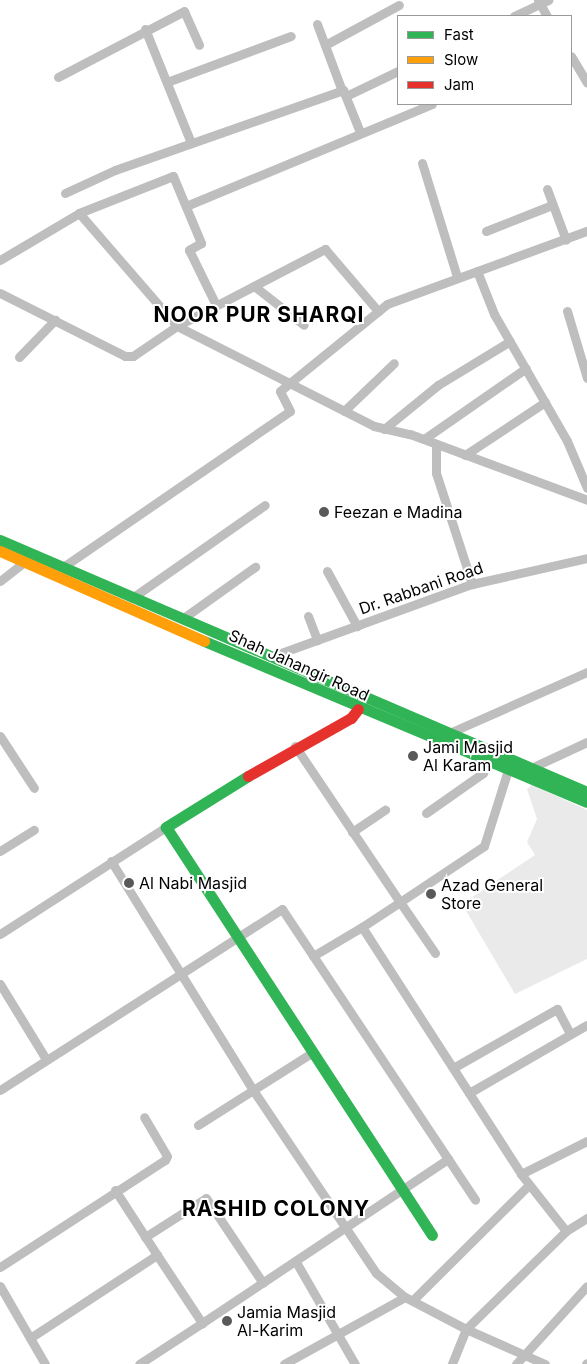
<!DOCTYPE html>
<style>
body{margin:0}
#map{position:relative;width:587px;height:1364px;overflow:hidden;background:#fff;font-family:Inter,sans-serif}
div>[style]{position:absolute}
.green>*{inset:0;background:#eaeaea}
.street>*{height:9px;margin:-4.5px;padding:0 4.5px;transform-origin:4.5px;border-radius:4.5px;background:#bebebe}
.fast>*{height:11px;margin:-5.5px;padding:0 5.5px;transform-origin:5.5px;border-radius:5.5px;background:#30b455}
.slow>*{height:11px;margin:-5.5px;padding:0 5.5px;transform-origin:5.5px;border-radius:5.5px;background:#ff9f0a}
.jam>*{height:11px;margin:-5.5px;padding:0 5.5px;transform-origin:5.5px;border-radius:5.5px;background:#e5322d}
.dots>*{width:14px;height:14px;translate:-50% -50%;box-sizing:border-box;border:2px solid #fff;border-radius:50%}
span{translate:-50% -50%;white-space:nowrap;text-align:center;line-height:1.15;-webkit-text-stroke:4px #fff;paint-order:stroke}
.poi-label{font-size:16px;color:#000}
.left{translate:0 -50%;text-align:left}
.street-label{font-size:16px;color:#000}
.district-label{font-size:21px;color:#000;font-weight:700;letter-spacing:1px}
.legend{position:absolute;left:397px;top:15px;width:175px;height:90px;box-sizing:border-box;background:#fff;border:1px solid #999;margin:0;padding:6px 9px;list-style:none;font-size:15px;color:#000}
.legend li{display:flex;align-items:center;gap:10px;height:25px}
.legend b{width:25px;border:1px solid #999}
</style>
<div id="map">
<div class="green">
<i style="clip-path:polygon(532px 785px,587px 810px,587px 959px,515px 994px,462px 904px,535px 855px,527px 842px,537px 819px,527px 789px)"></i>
</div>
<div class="street">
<i style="left:538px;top:0;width:18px;rotate:61deg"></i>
<i style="left:514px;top:16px;width:38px;rotate:-25deg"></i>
<i style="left:317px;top:24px;width:72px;rotate:69.5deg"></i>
<i style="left:145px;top:29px;width:123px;rotate:68deg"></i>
<i style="left:325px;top:45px;width:84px;rotate:-28.4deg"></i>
<i style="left:571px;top:56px;width:31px;rotate:59deg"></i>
<i style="left:58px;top:77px;width:142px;rotate:-27.6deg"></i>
<i style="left:184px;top:11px;width:37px;rotate:66deg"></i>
<i style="left:167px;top:82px;width:132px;rotate:-20.4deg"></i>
<i style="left:346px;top:96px;width:58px;rotate:-25.7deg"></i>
<i style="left:422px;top:163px;width:119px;rotate:72.9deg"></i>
<i style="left:547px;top:189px;width:54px;rotate:69.6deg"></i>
<i style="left:65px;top:193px;width:55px;rotate:-24.7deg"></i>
<i style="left:115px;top:170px;width:242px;rotate:-19.3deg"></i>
<i style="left:343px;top:90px;width:45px;rotate:68deg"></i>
<i style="left:186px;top:206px;width:266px;rotate:-22.5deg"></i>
<i style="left:79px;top:213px;width:150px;rotate:49.1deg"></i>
<i style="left:177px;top:326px;width:167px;rotate:-27.5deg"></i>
<i style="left:325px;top:249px;width:82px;rotate:49.5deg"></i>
<i style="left:486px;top:231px;width:71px;rotate:-21.5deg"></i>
<i style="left:0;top:260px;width:92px;rotate:-30.7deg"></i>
<i style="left:79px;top:213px;width:101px;rotate:-21.5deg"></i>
<i style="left:173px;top:176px;width:73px;rotate:67.3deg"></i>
<i style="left:201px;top:243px;width:14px;rotate:150deg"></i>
<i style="left:189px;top:250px;width:61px;rotate:63.9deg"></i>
<i style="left:477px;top:271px;width:46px;rotate:68.4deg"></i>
<i style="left:494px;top:314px;width:146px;rotate:60.1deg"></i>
<i style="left:567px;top:441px;width:51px;rotate:66.9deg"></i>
<i style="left:254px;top:286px;width:63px;rotate:38deg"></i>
<i style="left:0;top:293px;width:140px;rotate:26.7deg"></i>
<i style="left:125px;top:356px;width:8px"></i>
<i style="left:133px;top:356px;width:53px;rotate:-34.3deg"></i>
<i style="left:177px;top:326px;width:221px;rotate:26.9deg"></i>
<i style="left:374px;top:426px;width:37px;rotate:13deg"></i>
<i style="left:410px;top:434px;width:189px;rotate:20.4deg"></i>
<i style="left:567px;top:311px;width:70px;rotate:73.4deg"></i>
<i style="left:19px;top:357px;width:52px;rotate:-45.8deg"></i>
<i style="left:344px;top:411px;width:69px;rotate:-43.8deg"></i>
<i style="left:384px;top:429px;width:70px;rotate:-39.2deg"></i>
<i style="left:438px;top:385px;width:84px;rotate:-31.4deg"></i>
<i style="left:424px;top:439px;width:124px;rotate:-34.8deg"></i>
<i style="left:436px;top:444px;width:29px;rotate:90deg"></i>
<i style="left:436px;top:473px;width:117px;rotate:72deg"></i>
<i style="left:465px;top:455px;width:96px;rotate:-33.5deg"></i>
<i style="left:63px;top:567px;width:275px;rotate:-34.5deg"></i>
<i style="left:290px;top:411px;width:22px;rotate:-117deg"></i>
<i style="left:280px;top:391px;width:138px;rotate:-39.1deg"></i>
<i style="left:387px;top:304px;width:213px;rotate:-20.1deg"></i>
<i style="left:327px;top:571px;width:63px;rotate:61.4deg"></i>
<i style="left:0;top:581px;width:34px;rotate:-38deg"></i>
<i style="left:132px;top:598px;width:162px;rotate:-35deg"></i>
<i style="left:308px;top:616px;width:26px;rotate:69deg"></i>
<i style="left:182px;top:619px;width:90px;rotate:-35.5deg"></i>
<i style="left:270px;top:657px;width:215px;rotate:-19.9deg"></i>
<i style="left:472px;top:584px;width:118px;rotate:-12.7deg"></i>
<i style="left:447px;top:734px;width:153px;rotate:-23.9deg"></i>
<i style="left:0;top:736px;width:62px;rotate:56.8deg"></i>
<i style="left:295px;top:746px;width:188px;rotate:56.1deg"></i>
<i style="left:400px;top:902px;width:45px;rotate:146.7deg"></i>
<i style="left:529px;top:769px;width:64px;rotate:-25deg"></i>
<i style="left:426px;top:813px;width:70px;rotate:-35.1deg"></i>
<i style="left:483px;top:773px;width:12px;rotate:-76deg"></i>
<i style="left:352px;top:832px;width:40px;rotate:-34deg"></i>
<i style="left:0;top:851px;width:40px;rotate:-32deg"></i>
<i style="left:111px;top:861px;width:269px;rotate:58.2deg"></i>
<i style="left:253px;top:1090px;width:220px;rotate:56.1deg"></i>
<i style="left:376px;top:1273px;width:38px;rotate:40deg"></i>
<i style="left:405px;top:1297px;width:69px;rotate:27.7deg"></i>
<i style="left:466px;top:1329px;width:38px;rotate:112deg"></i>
<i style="left:0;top:934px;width:197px;rotate:-32.8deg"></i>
<i style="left:435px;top:953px;width:62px;rotate:-124.5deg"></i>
<i style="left:400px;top:902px;width:101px;rotate:-33.7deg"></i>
<i style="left:484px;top:846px;width:80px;rotate:-72.5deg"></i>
<i style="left:313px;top:956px;width:57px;rotate:-30.6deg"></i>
<i style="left:362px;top:927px;width:294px;rotate:57.2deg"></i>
<i style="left:0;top:984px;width:88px;rotate:58.5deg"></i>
<i style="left:453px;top:1068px;width:120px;rotate:-29.6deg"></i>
<i style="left:557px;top:1009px;width:27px;rotate:62deg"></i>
<i style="left:0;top:1090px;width:335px;rotate:-32.7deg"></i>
<i style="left:282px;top:909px;width:349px;rotate:56.4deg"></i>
<i style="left:469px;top:1093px;width:136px;rotate:-30deg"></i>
<i style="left:198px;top:1125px;width:133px;rotate:-32.4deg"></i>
<i style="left:115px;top:1190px;width:77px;rotate:57.1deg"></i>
<i style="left:566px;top:1231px;width:73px;rotate:-128.3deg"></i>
<i style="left:521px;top:1174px;width:74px;rotate:-26.6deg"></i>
<i style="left:145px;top:1237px;width:72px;rotate:-32.6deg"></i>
<i style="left:206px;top:1198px;width:102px;rotate:56.2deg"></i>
<i style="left:296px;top:1262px;width:118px;rotate:60deg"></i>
<i style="left:0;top:1267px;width:197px;rotate:-33deg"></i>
<i style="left:165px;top:1160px;width:4px;rotate:-63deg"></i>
<i style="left:167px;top:1156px;width:45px;rotate:-120.5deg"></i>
<i style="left:0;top:1286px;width:90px;rotate:60deg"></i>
<i style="left:413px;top:1300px;width:163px;rotate:-44.8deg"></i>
<i style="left:202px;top:1323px;width:296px;rotate:-33.7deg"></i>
<i style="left:30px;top:1338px;width:152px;rotate:-33.2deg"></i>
<i style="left:157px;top:1255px;width:82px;rotate:56.5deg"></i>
<i style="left:202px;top:1323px;width:75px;rotate:146.9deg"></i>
<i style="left:284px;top:1364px;width:138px;rotate:-29deg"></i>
<i style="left:516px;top:1364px;width:105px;rotate:-47.7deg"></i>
<i style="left:545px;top:1364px;width:86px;rotate:-156.1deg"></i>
<i style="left:466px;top:1329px;width:140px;rotate:-44.4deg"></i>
<i style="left:566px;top:1231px;width:25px;rotate:-32deg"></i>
<i style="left:586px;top:1364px;width:1px;rotate:-45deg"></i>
</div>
<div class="fast">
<i style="left:0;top:540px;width:639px;rotate:23.23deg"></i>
<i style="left:204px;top:641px;width:415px;rotate:22.8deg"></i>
<i style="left:248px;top:776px;width:97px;rotate:148.1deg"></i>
<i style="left:166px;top:827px;width:487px;rotate:56.9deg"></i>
</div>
<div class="slow">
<i style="left:0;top:551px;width:223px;rotate:23.8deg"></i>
</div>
<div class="jam">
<i style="left:248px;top:776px;width:118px;rotate:-29.4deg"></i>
<i style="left:351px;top:718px;width:11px;rotate:-52deg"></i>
</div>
<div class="dots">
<i style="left:324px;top:512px;background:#595959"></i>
<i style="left:413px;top:756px;background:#595959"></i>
<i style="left:129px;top:883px;background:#595959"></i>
<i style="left:431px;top:894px;background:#595959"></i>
<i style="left:227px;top:1321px;background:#595959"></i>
</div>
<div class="poi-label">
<span class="left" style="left:334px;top:512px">Feezan e Madina</span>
<span class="left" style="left:423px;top:756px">Jami Masjid<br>Al Karam</span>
<span class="left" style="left:139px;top:883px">Al Nabi Masjid</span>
<span class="left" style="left:441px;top:894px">Azad General<br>Store</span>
<span class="left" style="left:237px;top:1321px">Jamia Masjid<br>Al-Karim</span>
</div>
<div class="street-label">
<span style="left:421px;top:588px;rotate:-19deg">Dr. Rabbani Road</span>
<span style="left:299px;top:665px;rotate:24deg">Shah Jahangir Road</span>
</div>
<div class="district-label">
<span style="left:259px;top:315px">NOOR PUR SHARQI</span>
<span style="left:276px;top:1209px">RASHID COLONY</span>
</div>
<ul class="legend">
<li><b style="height:6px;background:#30b455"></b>Fast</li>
<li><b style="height:6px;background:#ff9f0a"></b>Slow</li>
<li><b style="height:6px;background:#e5322d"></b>Jam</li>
</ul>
</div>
